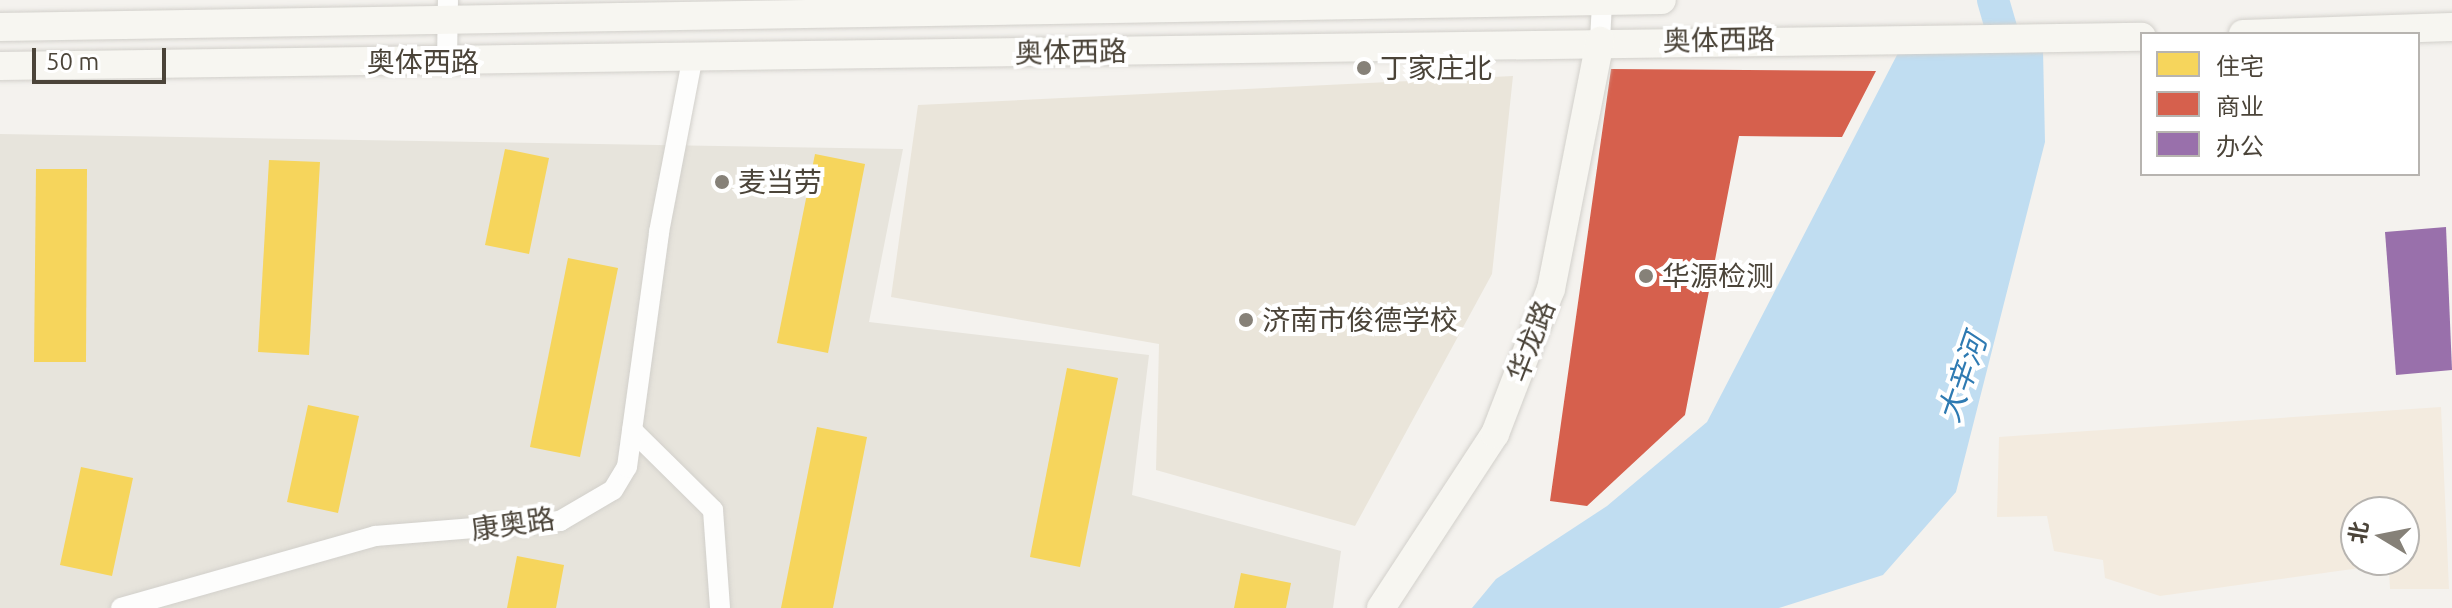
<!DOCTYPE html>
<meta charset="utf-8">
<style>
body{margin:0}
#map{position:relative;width:2452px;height:608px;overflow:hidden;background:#f4f2ee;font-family:Ubuntu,"Noto Sans SC",sans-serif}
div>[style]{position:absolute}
.residential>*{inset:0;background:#e7e4dc}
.commercial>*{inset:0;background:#f3ebdf}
.education>*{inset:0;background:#eae5da}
.water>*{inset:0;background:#c0ddf1}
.homes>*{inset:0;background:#f6d55c}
.shops>*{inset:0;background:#d6604d}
.offices>*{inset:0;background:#9970ab}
.river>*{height:32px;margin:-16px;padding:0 16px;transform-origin:16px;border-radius:16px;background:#c0ddf1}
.roads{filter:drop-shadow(0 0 2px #d2d0cb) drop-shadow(0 0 2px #d2d0cb)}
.minor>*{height:20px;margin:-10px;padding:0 10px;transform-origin:10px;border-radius:10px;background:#fdfdfc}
.secondary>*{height:28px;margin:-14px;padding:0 14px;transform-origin:14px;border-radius:14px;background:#f7f6f1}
.dots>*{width:22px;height:22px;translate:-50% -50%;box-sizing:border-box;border:4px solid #fff;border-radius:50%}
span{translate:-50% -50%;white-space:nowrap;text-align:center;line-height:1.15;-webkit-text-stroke:8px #fff;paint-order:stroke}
.street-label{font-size:28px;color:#4b4439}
.poi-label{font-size:28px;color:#4b4439}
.left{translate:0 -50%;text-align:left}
.water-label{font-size:30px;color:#2e7ab2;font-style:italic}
.legend{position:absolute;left:2140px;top:32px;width:280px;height:144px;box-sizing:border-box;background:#fff;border:2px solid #b7b4b0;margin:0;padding:10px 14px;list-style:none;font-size:24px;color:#4b4439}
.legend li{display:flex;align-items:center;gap:16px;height:40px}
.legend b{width:40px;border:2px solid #b7b4b0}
.north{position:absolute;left:2340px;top:496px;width:80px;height:80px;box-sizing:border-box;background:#fff;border:2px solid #b7b4b0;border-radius:50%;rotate:280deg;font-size:22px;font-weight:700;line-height:32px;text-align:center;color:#4b4439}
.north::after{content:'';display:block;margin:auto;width:28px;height:36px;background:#868178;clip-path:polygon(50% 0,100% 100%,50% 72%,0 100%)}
.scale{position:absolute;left:32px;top:48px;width:134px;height:36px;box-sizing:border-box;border:4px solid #4b4439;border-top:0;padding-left:10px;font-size:24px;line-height:28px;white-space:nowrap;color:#4b4439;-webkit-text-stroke:6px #fff;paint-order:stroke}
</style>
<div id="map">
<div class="residential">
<i style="clip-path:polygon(0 134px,903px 149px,869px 322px,1149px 355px,1132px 495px,1341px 551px,1333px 608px,0 608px)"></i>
</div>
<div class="commercial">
<i style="clip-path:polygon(evenodd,2441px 407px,2449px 589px,2390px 589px,2389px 570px,2360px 568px,2160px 596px,2105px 578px,2103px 560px,2054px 551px,2047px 516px,1997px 517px,1999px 437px,2441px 407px,2356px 512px,2404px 512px,2404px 560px,2356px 560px,2356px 512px)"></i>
</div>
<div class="education">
<i style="clip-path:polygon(1513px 76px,1492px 274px,1355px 526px,1156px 470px,1159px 344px,891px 297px,918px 105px)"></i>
</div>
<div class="water">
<i style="clip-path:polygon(2043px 50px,2045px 142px,1956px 492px,1883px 575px,1779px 608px,1472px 608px,1496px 579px,1607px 506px,1707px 422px,1898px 53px)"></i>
</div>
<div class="homes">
<i style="clip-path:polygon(505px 149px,549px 158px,529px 254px,485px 245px)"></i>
<i style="clip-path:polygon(815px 154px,865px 164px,828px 353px,777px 343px)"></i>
<i style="clip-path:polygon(269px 160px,320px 162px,309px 355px,258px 352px)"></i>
<i style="clip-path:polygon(36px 169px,87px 169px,86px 362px,34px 362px)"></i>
<i style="clip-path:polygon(568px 258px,618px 268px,580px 457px,530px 447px)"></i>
<i style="clip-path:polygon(1067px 368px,1118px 378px,1080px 567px,1030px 557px)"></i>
<i style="clip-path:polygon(308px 405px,359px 416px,338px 513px,287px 502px)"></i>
<i style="clip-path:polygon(817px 427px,867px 437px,833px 608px,781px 608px)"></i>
<i style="clip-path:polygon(81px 467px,133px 478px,112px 576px,60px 565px)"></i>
<i style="clip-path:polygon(517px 556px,564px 565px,556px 608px,507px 608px)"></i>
<i style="clip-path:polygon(1241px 573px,1291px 583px,1286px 608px,1234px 608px)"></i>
</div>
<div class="shops">
<i style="clip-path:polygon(1611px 69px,1876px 71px,1842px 137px,1739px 136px,1685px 415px,1587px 506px,1550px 501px)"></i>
</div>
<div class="offices">
<i style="clip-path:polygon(2446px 227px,2452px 370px,2396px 375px,2385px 232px)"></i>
</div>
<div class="river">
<i style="left:1993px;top:0;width:69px;rotate:73.9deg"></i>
</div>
<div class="roads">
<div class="minor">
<i style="left:1600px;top:41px;width:39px;rotate:-87deg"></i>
<i style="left:447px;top:62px;width:62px;rotate:-89.1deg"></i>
<i style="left:632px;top:430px;width:114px;rotate:44.6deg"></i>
<i style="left:713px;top:510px;width:98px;rotate:85.9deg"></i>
<i style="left:121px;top:608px;width:264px;rotate:-15.8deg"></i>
<i style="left:375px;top:536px;width:186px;rotate:-4.6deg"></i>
<i style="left:560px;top:521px;width:61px;rotate:-30.3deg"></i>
<i style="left:613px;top:490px;width:27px;rotate:-59deg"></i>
<i style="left:627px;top:467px;width:237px;rotate:-82.2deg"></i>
<i style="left:659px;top:232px;width:175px;rotate:-79.1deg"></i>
</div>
<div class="secondary">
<i style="left:0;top:27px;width:1662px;rotate:-0.93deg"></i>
<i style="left:2243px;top:34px;width:209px;rotate:-1.9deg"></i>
<i style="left:0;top:66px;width:2142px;rotate:-0.78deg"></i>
<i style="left:1381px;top:608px;width:208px;rotate:-56.8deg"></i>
<i style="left:1495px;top:434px;width:155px;rotate:-68.9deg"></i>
<i style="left:1551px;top:289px;width:253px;rotate:-78.8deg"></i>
</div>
</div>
<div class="dots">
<i style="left:1364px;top:68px;background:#868178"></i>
<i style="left:722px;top:182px;background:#868178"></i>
<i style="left:1646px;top:276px;background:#868178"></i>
<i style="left:1246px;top:320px;background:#868178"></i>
</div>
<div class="street-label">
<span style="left:1719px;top:40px;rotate:-1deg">奥体西路</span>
<span style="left:1071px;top:52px;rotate:-1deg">奥体西路</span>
<span style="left:423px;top:62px">奥体西路</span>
<span style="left:1531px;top:341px;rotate:-69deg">华龙路</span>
<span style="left:513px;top:524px;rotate:-8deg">康奥路</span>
</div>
<div class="poi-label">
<span class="left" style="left:1380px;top:68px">丁家庄北</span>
<span class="left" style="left:738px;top:182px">麦当劳</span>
<span class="left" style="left:1662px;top:276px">华源检测</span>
<span class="left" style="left:1262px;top:320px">济南市俊德学校</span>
</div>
<div class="water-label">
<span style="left:1962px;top:378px;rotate:-71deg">大辛河</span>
</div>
<ul class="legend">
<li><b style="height:22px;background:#f6d55c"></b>住宅</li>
<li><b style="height:22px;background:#d6604d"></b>商业</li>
<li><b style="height:22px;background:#9970ab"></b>办公</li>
</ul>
<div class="north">北</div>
<div class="scale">50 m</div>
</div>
